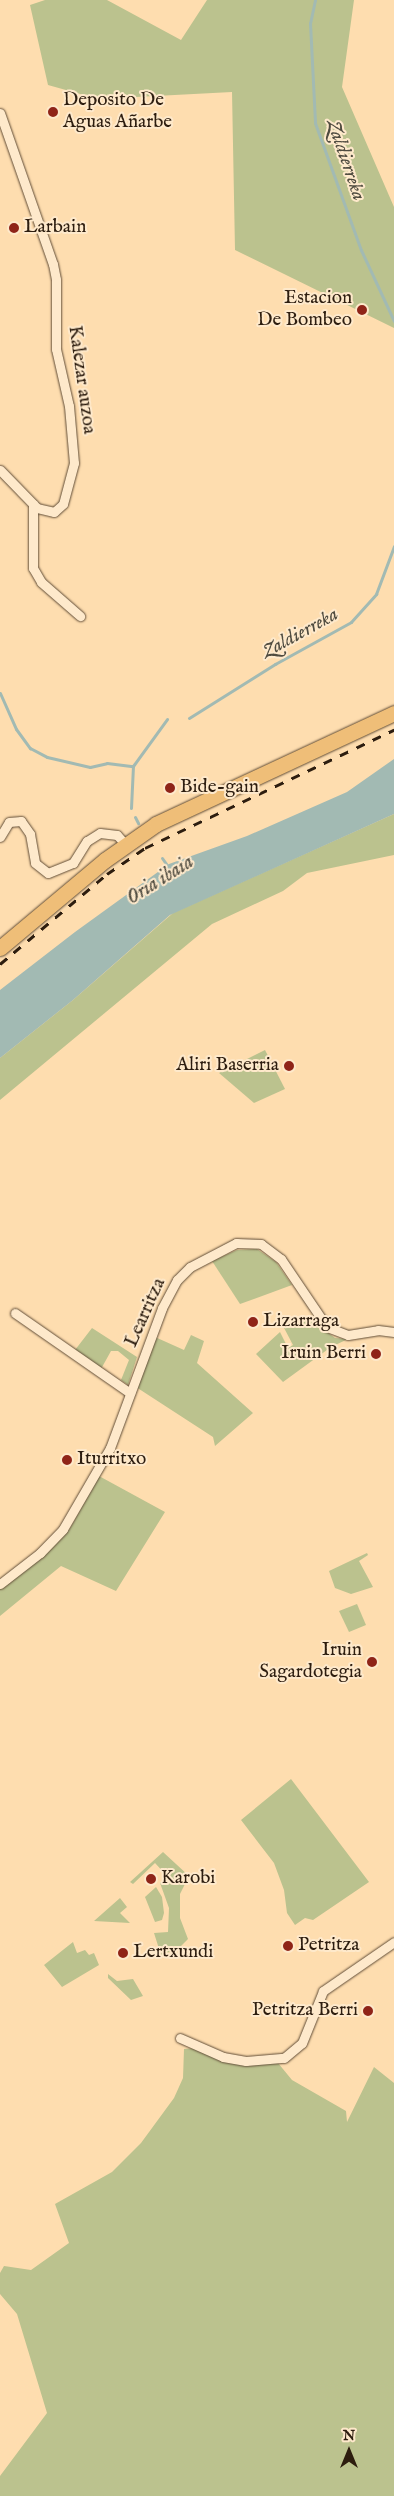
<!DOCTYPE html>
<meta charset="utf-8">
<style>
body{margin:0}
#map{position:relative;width:394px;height:2496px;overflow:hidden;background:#feddaf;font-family:"IM FELL English",serif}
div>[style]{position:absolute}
.green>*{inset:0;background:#bbc28e}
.water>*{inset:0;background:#a2bab3}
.stream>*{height:3px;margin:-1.5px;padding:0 1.5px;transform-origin:1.5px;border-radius:1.5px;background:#a2bab3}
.roads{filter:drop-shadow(0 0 1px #614d37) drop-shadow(0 0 1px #614d37)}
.minor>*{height:9px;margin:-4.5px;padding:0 4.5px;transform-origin:4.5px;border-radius:4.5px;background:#fee9cb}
.trunk>*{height:15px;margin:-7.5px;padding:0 7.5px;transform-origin:7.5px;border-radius:7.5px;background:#efbe78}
.rail>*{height:3px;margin-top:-1.5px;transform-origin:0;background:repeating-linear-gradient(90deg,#2d1d0f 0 9px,transparent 0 18px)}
.dots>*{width:14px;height:14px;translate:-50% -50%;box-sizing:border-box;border:2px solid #fee9cb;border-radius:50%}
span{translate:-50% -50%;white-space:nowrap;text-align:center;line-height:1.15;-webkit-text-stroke:4px #fee9cb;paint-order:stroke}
.poi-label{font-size:19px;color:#2d1d0f}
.left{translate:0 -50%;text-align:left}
.right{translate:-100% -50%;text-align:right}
.street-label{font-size:19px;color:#2d1d0f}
.water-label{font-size:20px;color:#504c40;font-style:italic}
.north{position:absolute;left:324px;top:2426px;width:50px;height:50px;-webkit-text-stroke:4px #fee9cb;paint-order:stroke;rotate:0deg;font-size:14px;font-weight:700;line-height:20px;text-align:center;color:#2d1d0f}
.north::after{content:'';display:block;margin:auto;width:18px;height:22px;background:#2d1d0f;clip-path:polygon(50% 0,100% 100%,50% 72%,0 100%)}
</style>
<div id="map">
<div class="green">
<i style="clip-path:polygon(45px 0,107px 0,181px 40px,207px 0,354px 0,342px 87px,394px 207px,394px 328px,235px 250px,232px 92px,98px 99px,48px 85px,30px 5px)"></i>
<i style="clip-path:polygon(394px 814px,394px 855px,307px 873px,283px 891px,212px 924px,0 1100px,0 1058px,73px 1000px,173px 913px)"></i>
<i style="clip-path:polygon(265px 1050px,285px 1089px,254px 1103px,219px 1073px)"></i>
<i style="clip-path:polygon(257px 1249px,276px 1262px,292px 1285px,240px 1304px,212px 1261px,237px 1250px)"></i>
<i style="clip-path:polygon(312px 1318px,322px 1333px,319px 1326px,335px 1338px,348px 1339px,331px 1347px,283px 1382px,256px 1354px,280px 1332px,288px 1348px,293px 1345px,283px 1326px)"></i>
<i style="clip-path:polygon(92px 1328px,137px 1357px,128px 1385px,121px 1380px,129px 1360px,118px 1351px,111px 1351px,101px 1369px,75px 1350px)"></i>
<i style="clip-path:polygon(191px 1335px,204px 1341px,197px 1363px,253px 1413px,215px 1446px,213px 1437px,136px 1387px,155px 1337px,184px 1350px)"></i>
<i style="clip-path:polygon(99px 1476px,165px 1512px,116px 1591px,61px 1566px,0 1616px,0 1588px,48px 1551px,69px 1530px)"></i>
<i style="clip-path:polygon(367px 1553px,368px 1555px,359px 1561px,373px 1587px,351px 1594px,335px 1588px,329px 1571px)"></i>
<i style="clip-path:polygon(357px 1604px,366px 1625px,349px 1632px,339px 1611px)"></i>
<i style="clip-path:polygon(291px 1779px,369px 1882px,313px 1920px,305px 1918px,295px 1925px,287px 1913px,284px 1890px,274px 1863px,241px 1820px)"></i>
<i style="clip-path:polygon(163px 1852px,189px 1876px,180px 1894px,180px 1918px,188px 1939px,178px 1949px,161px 1955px,154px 1933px,168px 1932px,169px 1908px,160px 1883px,167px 1876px,155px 1863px,133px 1884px,130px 1882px)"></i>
<i style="clip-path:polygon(156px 1887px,162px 1897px,164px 1913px,162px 1920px,155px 1922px,145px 1897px)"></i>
<i style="clip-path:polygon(120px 1898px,127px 1907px,120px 1913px,130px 1923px,94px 1921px)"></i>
<i style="clip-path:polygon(73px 1942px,77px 1953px,85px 1950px,89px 1955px,94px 1953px,99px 1965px,62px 1987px,44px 1965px)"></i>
<i style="clip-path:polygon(108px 1974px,117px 1981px,133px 1979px,143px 1996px,131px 2000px,108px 1978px)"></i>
<i style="clip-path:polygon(194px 2048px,246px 2065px,278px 2063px,292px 2080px,346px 2111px,347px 2122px,374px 2067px,394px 2083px,394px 2496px,0 2496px,0 2476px,47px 2413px,17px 2314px,0 2294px,0 2273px,4px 2266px,31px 2270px,69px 2243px,55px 2204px,112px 2172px,141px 2143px,174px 2098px,183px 2078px,184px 2049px)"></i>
</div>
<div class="water">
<i style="clip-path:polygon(394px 759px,394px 814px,170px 915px,73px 1000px,0 1058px,0 990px,75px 932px,169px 864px,247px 836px,347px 792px)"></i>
</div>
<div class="stream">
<i style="left:315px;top:0;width:24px;rotate:102deg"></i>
<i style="left:310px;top:23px;width:100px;rotate:87.1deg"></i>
<i style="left:315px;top:123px;width:135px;rotate:70.1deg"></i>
<i style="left:361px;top:250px;width:78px;rotate:65.1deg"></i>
<i style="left:0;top:693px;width:39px;rotate:66deg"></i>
<i style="left:16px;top:729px;width:24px;rotate:54deg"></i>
<i style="left:30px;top:748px;width:19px;rotate:28deg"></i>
<i style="left:47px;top:757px;width:44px;rotate:13.1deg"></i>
<i style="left:90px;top:767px;width:17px;rotate:-13deg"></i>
<i style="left:107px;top:763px;width:26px;rotate:7deg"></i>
<i style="left:189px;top:718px;width:102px;rotate:-32.1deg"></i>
<i style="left:275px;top:664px;width:87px;rotate:-28.9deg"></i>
<i style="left:351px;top:622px;width:38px;rotate:-48deg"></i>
<i style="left:376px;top:594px;width:51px;rotate:-69.4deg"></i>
<i style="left:131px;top:808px;width:42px;rotate:-87.3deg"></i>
<i style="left:133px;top:766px;width:58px;rotate:-54.1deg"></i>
<i style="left:135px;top:817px;width:7px;rotate:63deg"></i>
<i style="left:162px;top:858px;width:12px;rotate:55deg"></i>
</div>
<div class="roads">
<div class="minor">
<i style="left:0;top:113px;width:160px;rotate:70.7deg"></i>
<i style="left:53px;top:264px;width:16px;rotate:79deg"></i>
<i style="left:56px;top:280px;width:69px;rotate:90deg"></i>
<i style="left:56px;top:349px;width:58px;rotate:77.2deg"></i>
<i style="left:69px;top:406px;width:57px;rotate:85deg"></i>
<i style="left:74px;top:463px;width:42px;rotate:105deg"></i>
<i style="left:63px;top:504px;width:12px;rotate:138deg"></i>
<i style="left:54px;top:512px;width:17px;rotate:-167deg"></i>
<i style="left:37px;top:508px;width:53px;rotate:-134.2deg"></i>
<i style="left:33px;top:504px;width:64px;rotate:90deg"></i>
<i style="left:33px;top:568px;width:16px;rotate:60deg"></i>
<i style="left:41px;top:582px;width:52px;rotate:41.1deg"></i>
<i style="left:0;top:837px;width:17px;rotate:-59deg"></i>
<i style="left:9px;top:822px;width:12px;rotate:-5deg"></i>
<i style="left:21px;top:821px;width:16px;rotate:55deg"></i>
<i style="left:30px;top:834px;width:29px;rotate:80deg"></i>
<i style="left:35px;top:863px;width:16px;rotate:38deg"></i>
<i style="left:48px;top:873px;width:27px;rotate:-22deg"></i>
<i style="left:73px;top:863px;width:26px;rotate:-58deg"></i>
<i style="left:87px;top:841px;width:15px;rotate:-32deg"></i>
<i style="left:100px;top:833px;width:17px;rotate:7deg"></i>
<i style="left:117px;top:835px;width:13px;rotate:48deg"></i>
<i style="left:15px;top:1313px;width:140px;rotate:34.8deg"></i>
<i style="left:0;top:1584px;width:51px;rotate:-37.8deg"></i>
<i style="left:40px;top:1553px;width:33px;rotate:-46deg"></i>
<i style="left:63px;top:1529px;width:94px;rotate:-59.9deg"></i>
<i style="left:110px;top:1448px;width:149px;rotate:-69.6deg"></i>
<i style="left:162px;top:1308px;width:32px;rotate:-62deg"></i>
<i style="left:177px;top:1280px;width:18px;rotate:-45deg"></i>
<i style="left:190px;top:1267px;width:52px;rotate:-27.6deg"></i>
<i style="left:236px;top:1243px;width:25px;rotate:2deg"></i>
<i style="left:261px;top:1244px;width:25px;rotate:37deg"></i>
<i style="left:281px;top:1259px;width:82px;rotate:55.9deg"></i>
<i style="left:327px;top:1327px;width:22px;rotate:21deg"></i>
<i style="left:348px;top:1335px;width:30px;rotate:-9deg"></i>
<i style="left:378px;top:1330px;width:16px;rotate:7deg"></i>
<i style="left:180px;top:2038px;width:47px;rotate:23.8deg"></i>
<i style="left:223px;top:2057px;width:23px;rotate:10deg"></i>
<i style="left:246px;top:2061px;width:38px;rotate:-5deg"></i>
<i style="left:284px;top:2058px;width:23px;rotate:-40deg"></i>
<i style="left:302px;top:2043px;width:56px;rotate:-68deg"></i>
<i style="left:323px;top:1991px;width:86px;rotate:-34.6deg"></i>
</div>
<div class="trunk">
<i style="left:0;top:948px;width:137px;rotate:-40deg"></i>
<i style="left:105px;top:860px;width:62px;rotate:-35.2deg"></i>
<i style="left:156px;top:824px;width:263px;rotate:-25deg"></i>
</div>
</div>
<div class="rail">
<i style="left:0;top:964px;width:140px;rotate:-40.1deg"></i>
<i style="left:107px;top:874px;width:46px;rotate:-34.4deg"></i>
<i style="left:145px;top:848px;width:276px;rotate:-25.4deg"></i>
</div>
<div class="dots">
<i style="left:53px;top:112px;background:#8f2418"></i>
<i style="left:14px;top:228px;background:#8f2418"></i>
<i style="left:362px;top:310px;background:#8f2418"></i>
<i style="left:170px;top:788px;background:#8f2418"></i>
<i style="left:289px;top:1066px;background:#8f2418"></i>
<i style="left:253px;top:1322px;background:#8f2418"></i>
<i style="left:376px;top:1354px;background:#8f2418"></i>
<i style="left:67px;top:1460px;background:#8f2418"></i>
<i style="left:372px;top:1662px;background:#8f2418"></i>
<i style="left:151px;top:1879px;background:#8f2418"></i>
<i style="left:288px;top:1946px;background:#8f2418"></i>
<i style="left:123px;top:1953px;background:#8f2418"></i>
<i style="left:368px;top:2011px;background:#8f2418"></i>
</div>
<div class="poi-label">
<span class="left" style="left:63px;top:112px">Deposito De<br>Aguas Añarbe</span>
<span class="left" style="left:24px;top:228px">Larbain</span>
<span class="right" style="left:352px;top:310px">Estacion<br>De Bombeo</span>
<span class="left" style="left:180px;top:788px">Bide-gain</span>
<span class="right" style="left:279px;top:1066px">Aliri Baserria</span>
<span class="left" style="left:263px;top:1322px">Lizarraga</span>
<span class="right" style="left:366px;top:1354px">Iruin Berri</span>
<span class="left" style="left:77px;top:1460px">Iturritxo</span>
<span class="right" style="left:362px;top:1662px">Iruin<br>Sagardotegia</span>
<span class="left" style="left:161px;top:1879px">Karobi</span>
<span class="left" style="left:298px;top:1946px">Petritza</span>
<span class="left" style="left:133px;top:1953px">Lertxundi</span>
<span class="right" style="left:358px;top:2011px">Petritza Berri</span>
</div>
<div class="street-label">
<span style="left:81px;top:380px;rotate:82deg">Kalezar auzoa</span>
<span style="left:146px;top:1313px;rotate:-66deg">Learritza</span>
</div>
<div class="water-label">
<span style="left:346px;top:160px;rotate:71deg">Zaldierreka</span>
<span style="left:300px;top:633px;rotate:-29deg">Zaldierreka</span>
<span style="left:160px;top:880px;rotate:-32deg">Oria ibaia</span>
</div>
<div class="north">N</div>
</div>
